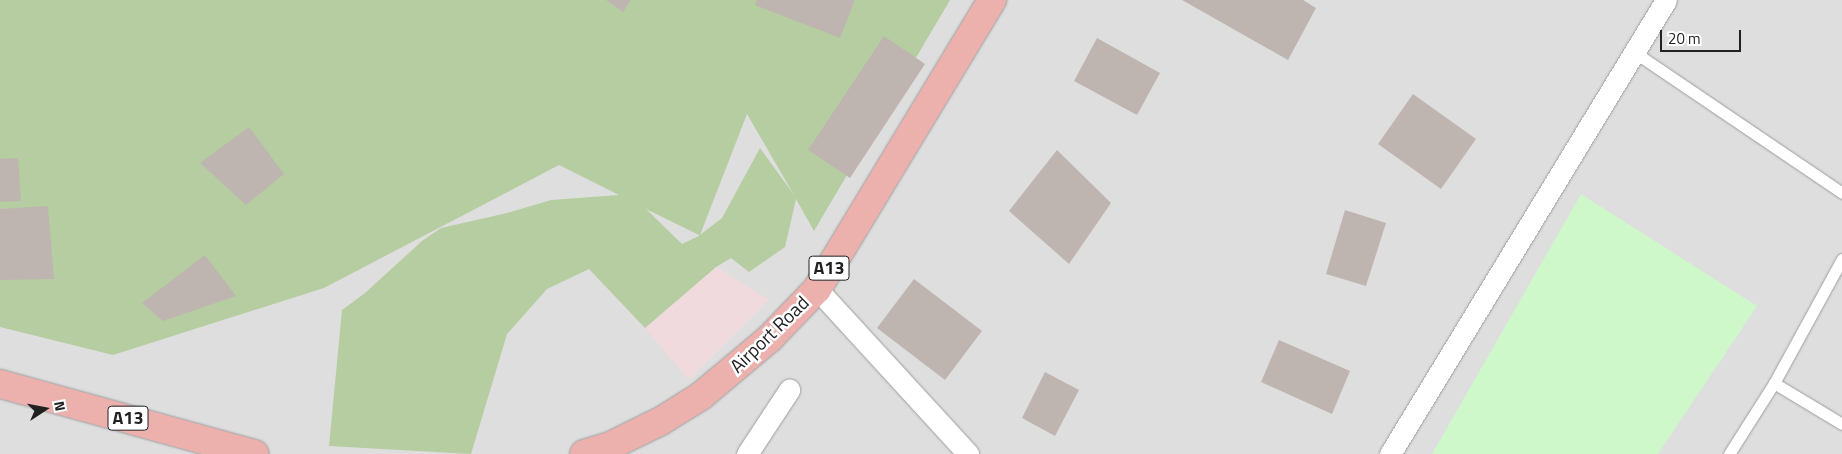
<!DOCTYPE html>
<style>
body{margin:0}
#map{position:relative;width:1842px;height:454px;overflow:hidden;background:#f1ede9;font-family:"Titillium Web",sans-serif}
div>[style]{position:absolute}
.residential>*{inset:0;background:#dfdedf}
.commercial>*{inset:0;background:#f0dadd}
.forest>*{inset:0;background:#b5cda0}
.park>*{inset:0;background:#cef7ca}
.building>*{inset:0;background:#beb5b1}
.roads{filter:drop-shadow(0 0 1px #9e9e9e) drop-shadow(0 0 1px #9e9e9e)}
.service>*{height:11px;margin:-5.5px;padding:0 5.5px;transform-origin:5.5px;border-radius:5.5px;background:#fff}
.minor>*{height:21px;margin:-10.5px;padding:0 10.5px;transform-origin:10.5px;border-radius:10.5px;background:#fff}
.trunk>*{height:28px;margin:-14px;padding:0 14px;transform-origin:14px;border-radius:14px;background:#ecb0ad}
span{translate:-50% -50%;white-space:nowrap;text-align:center;line-height:1.15;-webkit-text-stroke:5px #fff;paint-order:stroke}
.shield-label span{padding:1px 4px;background:#fff;border:1px solid;border-radius:4px;-webkit-text-stroke-width:0}
.shield-label{font-size:18px;color:#212121;font-weight:700}
.street-label{font-size:19px;color:#212121}
.north{position:absolute;left:20px;top:384px;width:50px;height:50px;-webkit-text-stroke:4px #fff;paint-order:stroke;rotate:79deg;font-size:14px;font-weight:700;line-height:20px;text-align:center;color:#212121}
.north::after{content:'';display:block;margin:auto;width:18px;height:22px;background:#212121;clip-path:polygon(50% 0,100% 100%,50% 72%,0 100%)}
.scale{position:absolute;left:1660px;top:30px;width:81px;height:22px;box-sizing:border-box;border:2px solid #212121;border-top:0;padding-left:6px;font-size:15px;line-height:18px;white-space:nowrap;color:#212121;-webkit-text-stroke:4px #fff;paint-order:stroke}
</style>
<div id="map">
<div class="residential">
<i style="clip-path:polygon(0 0,1842px 0,1842px 454px,0 454px)"></i>
</div>
<div class="commercial">
<i style="clip-path:polygon(716px 267px,769px 300px,689px 380px,645px 328px)"></i>
</div>
<div class="forest">
<i style="clip-path:polygon(evenodd,0 0,950px 0,814px 231px,796px 199px,785px 247px,749px 272px,731px 258px,716px 267px,645px 328px,589px 269px,547px 289px,507px 334px,471px 454px,329px 446px,342px 310px,365px 293px,422px 241px,441px 228px,507px 213px,551px 200px,619px 195px,559px 165px,324px 288px,113px 355px,0 327px,0 0,747px 114px,794px 195px,760px 148px,722px 218px,700px 235px,747px 114px,0 0,646px 209px,699px 235px,699px 236px,682px 244px,646px 209px)"></i>
</div>
<div class="park">
<i style="clip-path:polygon(1581px 194px,1757px 306px,1658px 454px,1432px 454px)"></i>
</div>
<div class="building">
<i style="clip-path:polygon(606px 0,631px 0,623px 12px)"></i>
<i style="clip-path:polygon(757px 0,855px 0,840px 38px,755px 5px)"></i>
<i style="clip-path:polygon(1182px 0,1303px 0,1316px 8px,1288px 60px)"></i>
<i style="clip-path:polygon(884px 36px,925px 64px,850px 178px,808px 150px)"></i>
<i style="clip-path:polygon(1097px 38px,1160px 73px,1137px 115px,1074px 81px)"></i>
<i style="clip-path:polygon(1413px 94px,1476px 139px,1441px 189px,1378px 144px)"></i>
<i style="clip-path:polygon(249px 127px,284px 174px,246px 205px,200px 163px)"></i>
<i style="clip-path:polygon(1057px 150px,1111px 203px,1069px 264px,1009px 211px)"></i>
<i style="clip-path:polygon(18px 158px,21px 201px,0 202px,0 159px)"></i>
<i style="clip-path:polygon(48px 206px,54px 279px,0 280px,0 209px)"></i>
<i style="clip-path:polygon(1345px 210px,1386px 223px,1366px 286px,1326px 274px)"></i>
<i style="clip-path:polygon(205px 255px,236px 296px,163px 321px,142px 303px)"></i>
<i style="clip-path:polygon(914px 279px,982px 331px,945px 380px,877px 328px)"></i>
<i style="clip-path:polygon(1279px 340px,1350px 371px,1332px 414px,1261px 382px)"></i>
<i style="clip-path:polygon(1045px 372px,1079px 390px,1055px 436px,1022px 418px)"></i>
</div>
<div class="roads">
<div class="service">
<i style="left:1634px;top:52px;width:251px;rotate:34.1deg"></i>
<i style="left:1842px;top:259px;width:141px;rotate:118.7deg"></i>
<i style="left:1774px;top:383px;width:79px;rotate:31.1deg"></i>
<i style="left:1729px;top:454px;width:84px;rotate:-57.6deg"></i>
</div>
<div class="minor">
<i style="left:817px;top:289px;width:224px;rotate:47.5deg"></i>
<i style="left:747px;top:454px;width:77px;rotate:-56.7deg"></i>
<i style="left:1390px;top:454px;width:531px;rotate:-58.7deg"></i>
</div>
<div class="trunk">
<i style="left:0;top:384px;width:264px;rotate:15.4deg"></i>
<i style="left:584px;top:454px;width:27px;rotate:-17deg"></i>
<i style="left:610px;top:446px;width:57px;rotate:-26.1deg"></i>
<i style="left:661px;top:421px;width:47px;rotate:-32deg"></i>
<i style="left:701px;top:396px;width:90px;rotate:-40deg"></i>
<i style="left:770px;top:338px;width:68px;rotate:-46.2deg"></i>
<i style="left:817px;top:289px;width:338px;rotate:-58.8deg"></i>
</div>
</div>
<div class="shield-label">
<span style="left:829px;top:268px">A13</span>
<span style="left:128px;top:418px">A13</span>
</div>
<div class="street-label">
<span style="left:769px;top:334px;rotate:-44deg">Airport Road</span>
</div>
<div class="north">N</div>
<div class="scale">20 m</div>
</div>
